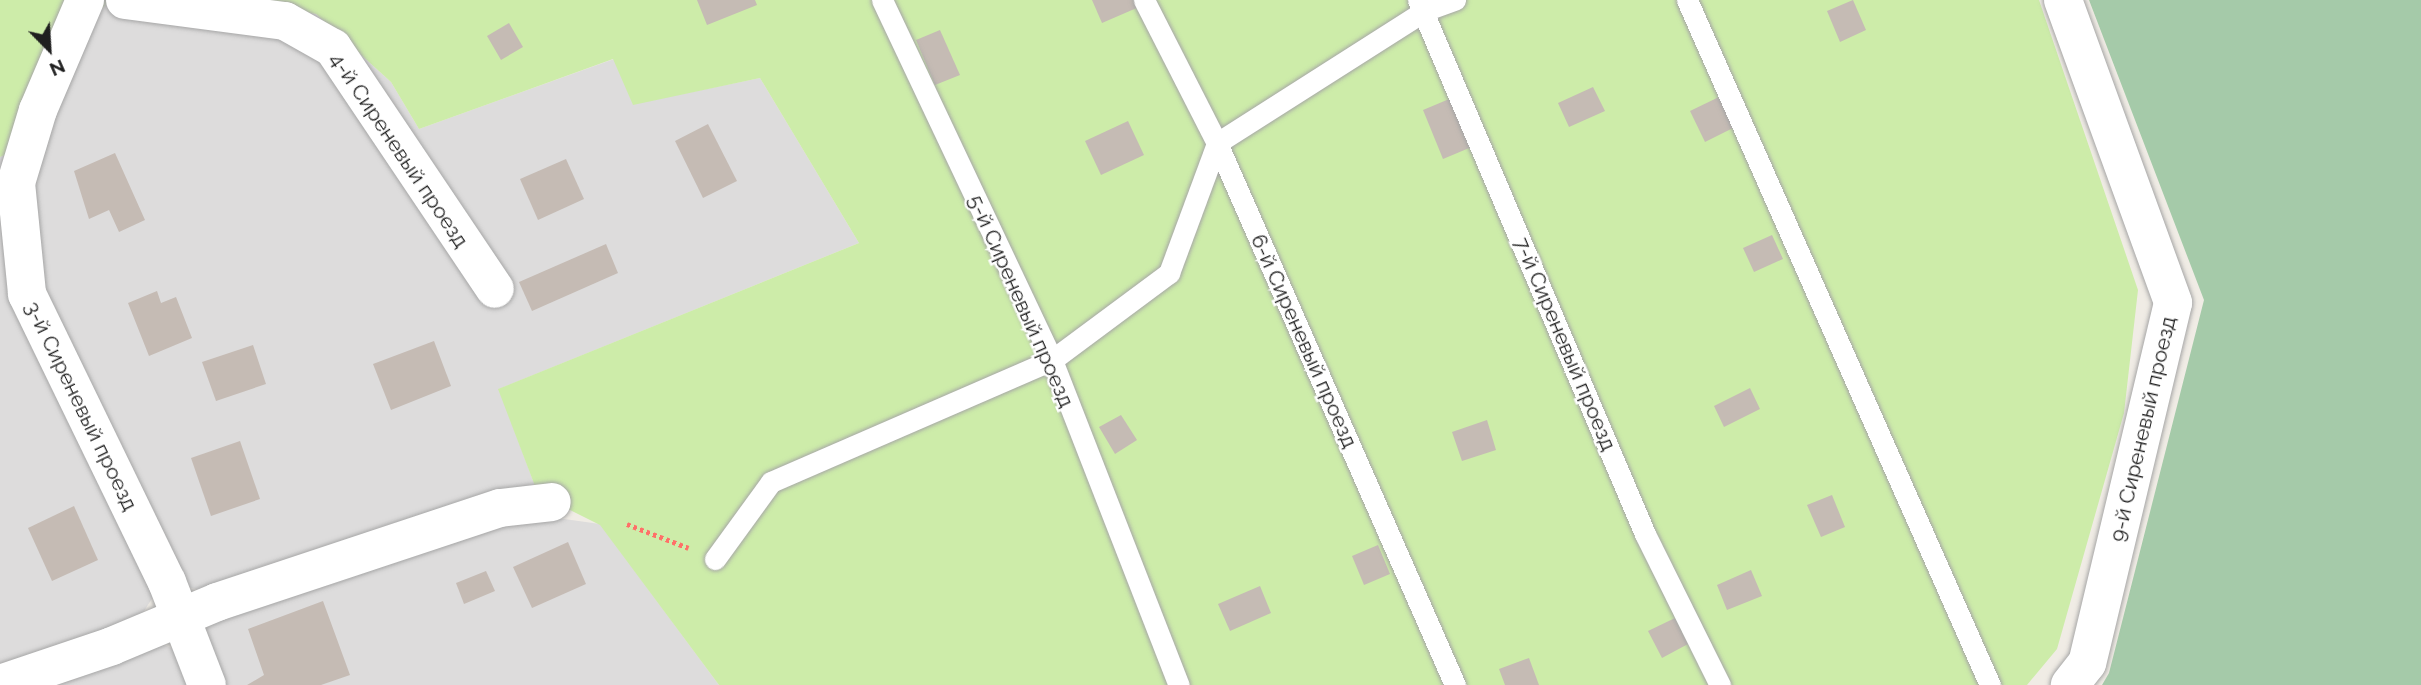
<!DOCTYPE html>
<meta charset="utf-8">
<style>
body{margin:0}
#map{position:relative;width:2421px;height:685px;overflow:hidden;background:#f0ece5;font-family:Raleway,sans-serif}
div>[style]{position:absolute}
.residential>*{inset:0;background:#dddcdc}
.grass>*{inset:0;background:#cdeca9}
.cemetery>*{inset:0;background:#a5caa9}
.building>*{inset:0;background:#c5bbb4}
.path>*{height:4.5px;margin-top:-2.25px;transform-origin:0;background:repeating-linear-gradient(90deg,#ff7068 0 3.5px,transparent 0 7px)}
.roads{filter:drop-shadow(0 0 2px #a6a6a6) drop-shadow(0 0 2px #a6a6a6)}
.lane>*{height:21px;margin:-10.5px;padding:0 10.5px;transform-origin:10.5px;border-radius:10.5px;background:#fff}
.street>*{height:38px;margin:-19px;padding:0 19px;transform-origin:19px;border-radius:19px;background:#fff}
span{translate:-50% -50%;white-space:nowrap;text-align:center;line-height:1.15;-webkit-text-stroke:5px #fff;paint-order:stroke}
.street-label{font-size:21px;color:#1f1f1f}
.north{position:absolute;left:14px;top:14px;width:70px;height:70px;-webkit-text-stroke:5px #fff;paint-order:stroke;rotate:156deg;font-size:19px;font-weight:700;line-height:28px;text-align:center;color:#1f1f1f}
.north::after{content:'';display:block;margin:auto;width:24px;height:32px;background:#1f1f1f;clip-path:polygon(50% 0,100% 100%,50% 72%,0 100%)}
</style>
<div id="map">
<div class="residential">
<i style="clip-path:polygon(110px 0,235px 0,316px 14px,391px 82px,419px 129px,614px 59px,633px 104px,760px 78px,859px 243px,499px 389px,538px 494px,214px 594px,188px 587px,35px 285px,29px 189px,39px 140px,95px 16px)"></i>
<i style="clip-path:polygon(14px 151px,5px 187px,152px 571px,153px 597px,139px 619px,0 673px,0 157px)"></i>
<i style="clip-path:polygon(557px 518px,600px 524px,719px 685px,221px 685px,204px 630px,218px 613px,499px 523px)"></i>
<i style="clip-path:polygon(157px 642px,176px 650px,192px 685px,28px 685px)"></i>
</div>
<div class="grass">
<i style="clip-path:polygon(0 0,110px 0,95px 16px,39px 140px,0 157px)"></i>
<i style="clip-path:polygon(235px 0,2039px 0,2138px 290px,2124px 413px,2057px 649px,2027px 685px,719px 685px,600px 525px,538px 494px,498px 389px,859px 243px,760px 78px,633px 105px,613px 59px,419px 129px,391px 82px,316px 14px)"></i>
</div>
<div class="cemetery">
<i style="clip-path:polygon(2089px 0,2421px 0,2421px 685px,2102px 685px,2109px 673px,2204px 300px)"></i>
</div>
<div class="building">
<i style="clip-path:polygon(697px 0,755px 0,757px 5px,707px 25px)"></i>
<i style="clip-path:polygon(1092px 0,1136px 0,1139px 7px,1102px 23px)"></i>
<i style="clip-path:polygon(1853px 0,1866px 30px,1840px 42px,1827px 11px)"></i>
<i style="clip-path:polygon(509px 23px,523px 47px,501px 60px,487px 36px)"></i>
<i style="clip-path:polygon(940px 30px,960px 75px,935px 85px,916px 40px)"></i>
<i style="clip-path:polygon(1593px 87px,1605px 111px,1569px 127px,1558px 103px)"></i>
<i style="clip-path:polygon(1721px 96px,1735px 127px,1705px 142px,1690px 111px)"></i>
<i style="clip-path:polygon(1454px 97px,1474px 146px,1443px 159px,1423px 110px)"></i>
<i style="clip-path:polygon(1128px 121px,1144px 155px,1101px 175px,1085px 141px)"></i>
<i style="clip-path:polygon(708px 124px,737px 181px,703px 198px,675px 141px)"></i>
<i style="clip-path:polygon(115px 153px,145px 220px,119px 232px,109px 210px,89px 219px,74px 171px)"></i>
<i style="clip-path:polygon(566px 159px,584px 199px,538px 220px,520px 179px)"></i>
<i style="clip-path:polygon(1772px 235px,1783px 259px,1754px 272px,1743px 248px)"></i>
<i style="clip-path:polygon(606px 244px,618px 273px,532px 311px,519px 282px)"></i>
<i style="clip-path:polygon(157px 291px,161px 303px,176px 297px,192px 338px,149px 356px,128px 303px)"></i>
<i style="clip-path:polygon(434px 341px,451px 386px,391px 410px,373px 364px)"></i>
<i style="clip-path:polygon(253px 345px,266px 384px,216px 401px,202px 362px)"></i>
<i style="clip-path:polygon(1750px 388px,1760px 409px,1724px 427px,1714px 406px)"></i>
<i style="clip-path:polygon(1121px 415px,1137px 440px,1115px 454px,1099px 427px)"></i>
<i style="clip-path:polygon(1487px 420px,1496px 450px,1462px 461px,1452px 432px)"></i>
<i style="clip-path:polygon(240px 441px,260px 499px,211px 516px,191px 458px)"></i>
<i style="clip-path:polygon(1832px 495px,1845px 527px,1821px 537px,1807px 505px)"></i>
<i style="clip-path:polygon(74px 506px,98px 560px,52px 581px,28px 528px)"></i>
<i style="clip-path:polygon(568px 542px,586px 584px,532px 608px,513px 567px)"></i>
<i style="clip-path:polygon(1378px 545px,1390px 574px,1364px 585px,1352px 556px)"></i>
<i style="clip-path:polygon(1751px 570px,1762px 596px,1727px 610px,1717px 585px)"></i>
<i style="clip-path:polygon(486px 571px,495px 591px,464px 604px,456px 583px)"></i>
<i style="clip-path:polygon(1260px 586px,1271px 613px,1230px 631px,1218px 604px)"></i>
<i style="clip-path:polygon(323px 601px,350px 675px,321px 685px,247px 685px,264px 675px,248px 629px)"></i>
<i style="clip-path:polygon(1675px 618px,1688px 644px,1662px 658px,1648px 631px)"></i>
<i style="clip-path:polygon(1529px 658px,1539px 685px,1505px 685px,1499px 669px)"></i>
</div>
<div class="path">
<i style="left:627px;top:524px;width:66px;rotate:21.2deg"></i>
</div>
<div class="roads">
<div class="lane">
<i style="left:882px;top:0;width:398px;rotate:64.7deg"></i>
<i style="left:1052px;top:360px;width:349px;rotate:68.7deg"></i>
<i style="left:1144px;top:0;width:161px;rotate:63deg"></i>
<i style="left:1217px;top:143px;width:592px;rotate:66.29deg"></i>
<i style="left:1418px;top:0;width:580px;rotate:66.97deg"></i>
<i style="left:1645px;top:534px;width:169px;rotate:63.6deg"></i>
<i style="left:1687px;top:0;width:749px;rotate:66.14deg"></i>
<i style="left:715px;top:559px;width:95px;rotate:-54deg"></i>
<i style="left:771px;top:482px;width:306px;rotate:-23.5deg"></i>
<i style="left:1052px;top:360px;width:146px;rotate:-36.6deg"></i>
<i style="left:1169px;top:273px;width:139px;rotate:-69.7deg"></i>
<i style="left:1217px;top:143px;width:246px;rotate:-32.5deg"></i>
<i style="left:1424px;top:11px;width:33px;rotate:-20deg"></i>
</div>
<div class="street">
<i style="left:85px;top:0;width:120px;rotate:113.1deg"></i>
<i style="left:38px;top:110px;width:76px;rotate:106.8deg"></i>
<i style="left:16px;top:183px;width:112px;rotate:84.3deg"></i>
<i style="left:27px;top:294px;width:320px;rotate:64.1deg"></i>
<i style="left:167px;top:582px;width:110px;rotate:68.8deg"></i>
<i style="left:125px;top:0;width:161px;rotate:7.5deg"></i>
<i style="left:285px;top:21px;width:55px;rotate:29.4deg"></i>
<i style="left:333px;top:48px;width:290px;rotate:56.1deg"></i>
<i style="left:2063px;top:0;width:322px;rotate:70deg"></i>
<i style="left:2173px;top:303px;width:370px;rotate:103.4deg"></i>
<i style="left:2087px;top:663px;width:28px;rotate:128deg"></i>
<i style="left:0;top:684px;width:118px;rotate:-18.7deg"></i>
<i style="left:112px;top:646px;width:114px;rotate:-22.7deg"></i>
<i style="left:217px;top:602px;width:298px;rotate:-18.4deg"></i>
<i style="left:500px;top:508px;width:52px;rotate:-6.6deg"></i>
</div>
</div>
<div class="street-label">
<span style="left:399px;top:150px;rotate:56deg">4-й Сиреневый проезд</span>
<span style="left:1021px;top:301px;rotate:66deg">5-й Сиреневый проезд</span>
<span style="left:1304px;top:341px;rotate:66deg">6-й Сиреневый проезд</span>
<span style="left:1565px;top:344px;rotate:67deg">7-й Сиреневый проезд</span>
<span style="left:81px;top:406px;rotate:64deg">3-й Сиреневый проезд</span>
<span style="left:2143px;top:429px;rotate:-77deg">9-й Сиреневый проезд</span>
</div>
<div class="north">N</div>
</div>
